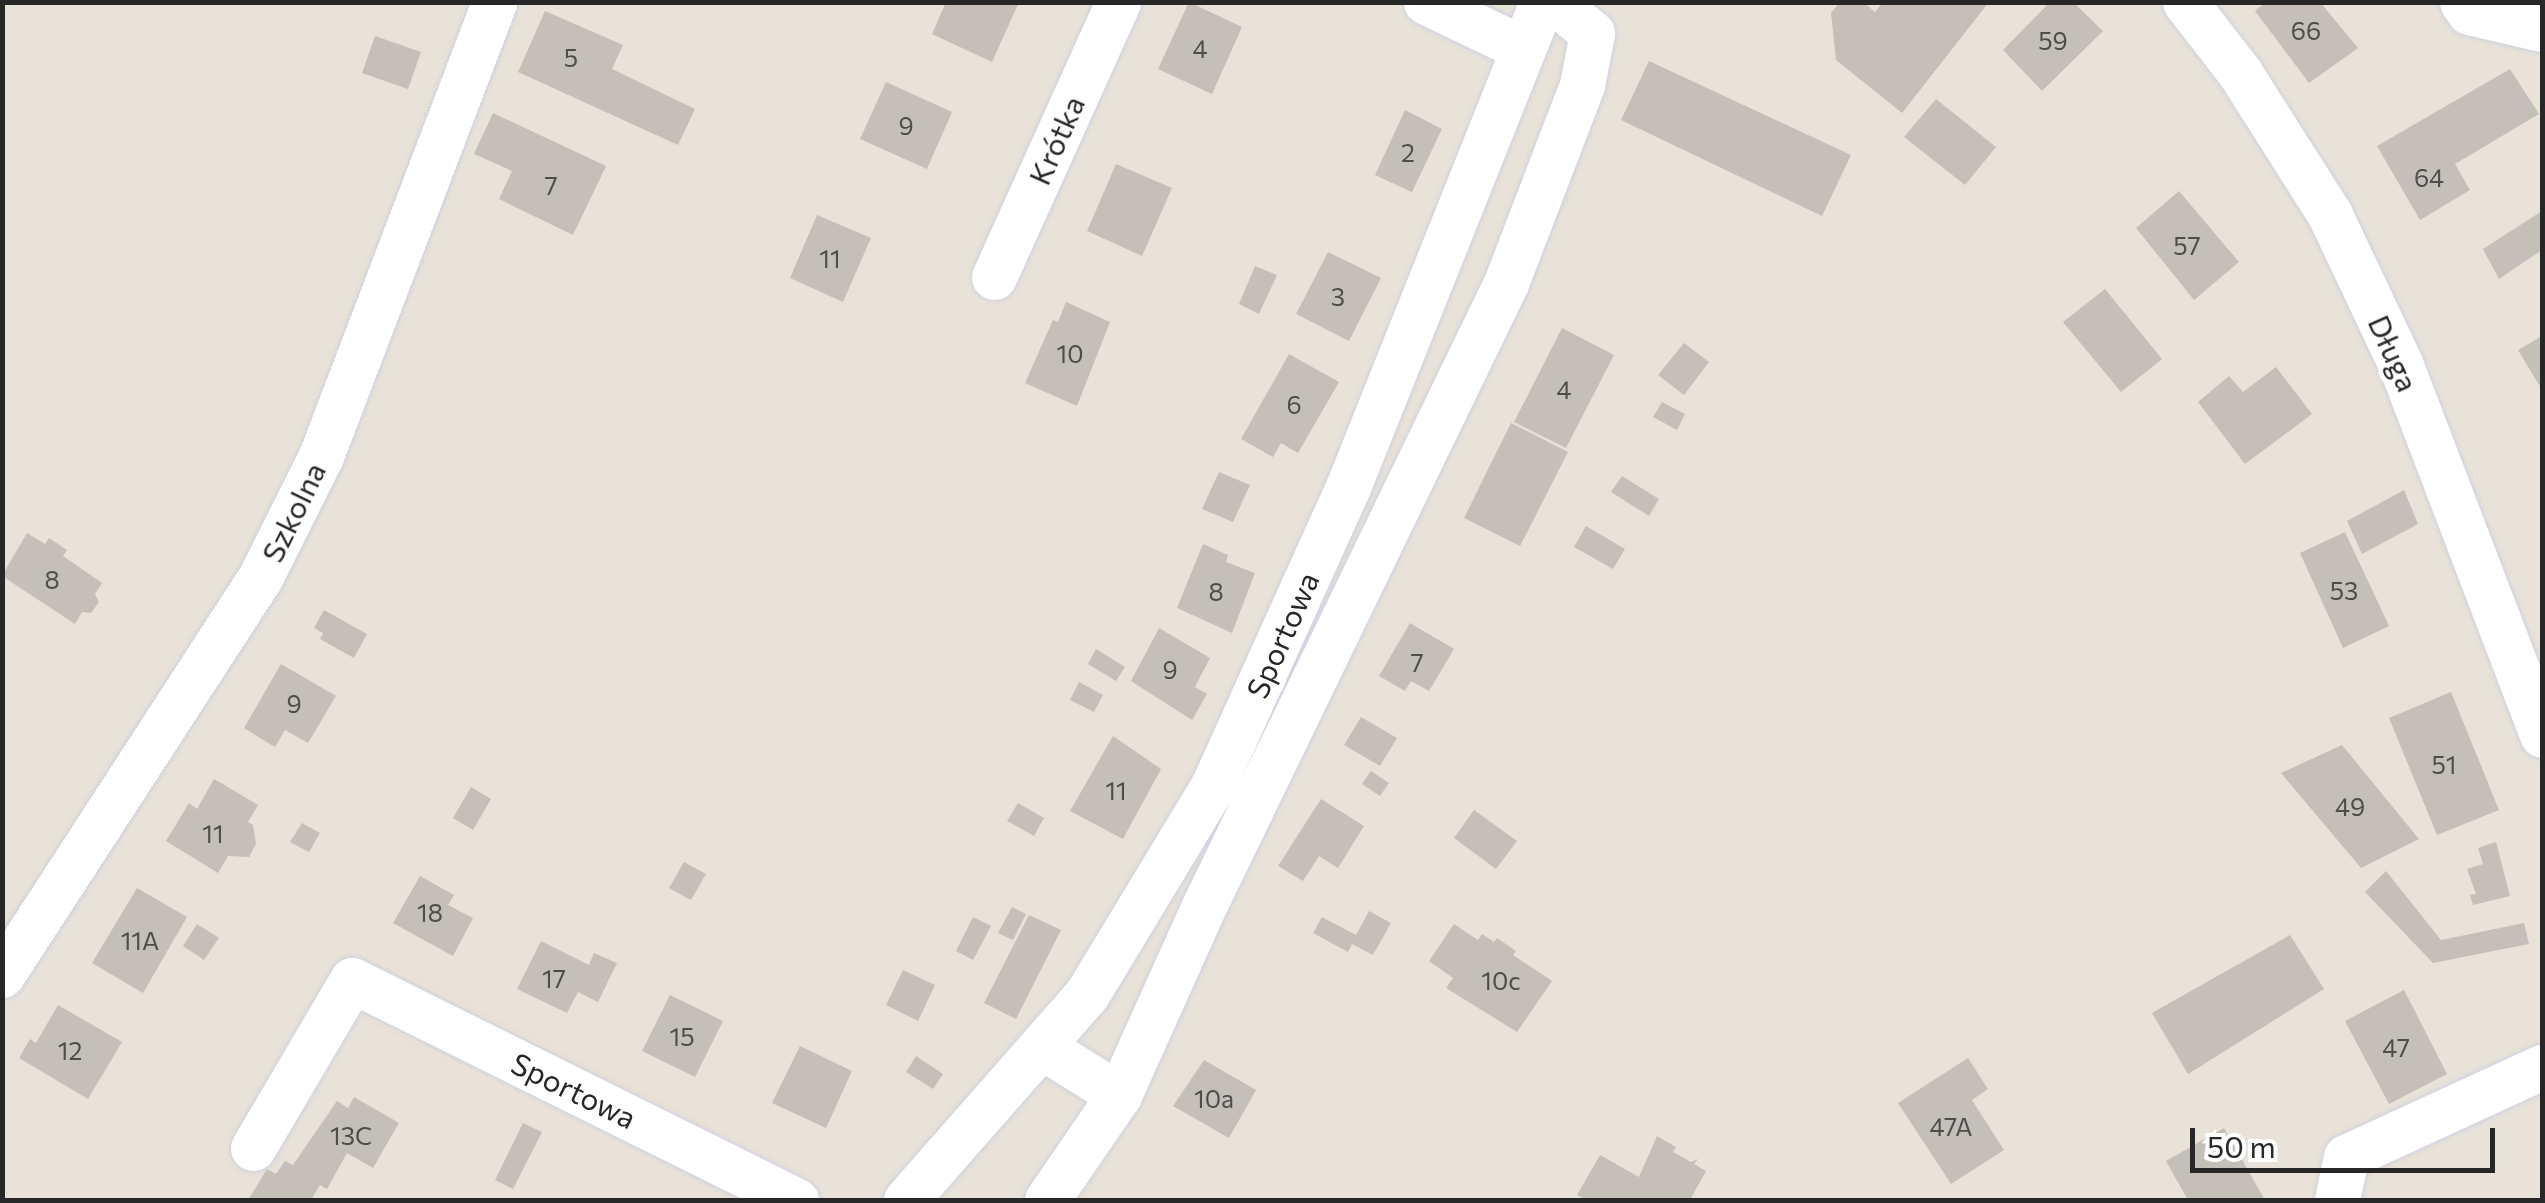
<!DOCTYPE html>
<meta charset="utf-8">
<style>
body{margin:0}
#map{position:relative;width:2545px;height:1203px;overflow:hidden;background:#e9e2d8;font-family:Commissioner,sans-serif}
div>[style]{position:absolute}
.building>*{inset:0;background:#c4bfb8}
.roads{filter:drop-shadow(0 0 2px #ced1e0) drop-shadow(0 0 2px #ced1e0)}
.minor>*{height:45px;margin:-22.5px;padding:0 22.5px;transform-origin:22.5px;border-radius:22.5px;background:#fff}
span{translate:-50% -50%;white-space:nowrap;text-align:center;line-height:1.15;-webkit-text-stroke:10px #fff;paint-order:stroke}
.number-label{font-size:25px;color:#4e4d4b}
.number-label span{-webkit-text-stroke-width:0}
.street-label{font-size:30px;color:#272727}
.frame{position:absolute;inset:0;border:5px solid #272727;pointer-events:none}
.scale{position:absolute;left:2190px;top:1128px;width:305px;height:45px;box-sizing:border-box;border:5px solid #272727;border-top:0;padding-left:12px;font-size:30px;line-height:35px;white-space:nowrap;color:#272727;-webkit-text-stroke:8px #fff;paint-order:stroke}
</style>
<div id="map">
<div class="building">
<i style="clip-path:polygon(946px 2px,1019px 2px,992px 62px,932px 34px)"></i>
<i style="clip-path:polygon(1189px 2px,1242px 27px,1212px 94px,1158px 69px)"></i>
<i style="clip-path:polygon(1840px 2px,1863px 2px,1875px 12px,1883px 2px,1989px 2px,1902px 113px,1836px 60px,1831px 13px)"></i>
<i style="clip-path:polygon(2050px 2px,2073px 2px,2103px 31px,2042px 91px,2003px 50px)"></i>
<i style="clip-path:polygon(2266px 2px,2320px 2px,2358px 48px,2309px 83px,2255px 11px)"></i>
<i style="clip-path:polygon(545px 11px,623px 45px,612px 69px,695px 109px,678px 145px,518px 72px)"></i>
<i style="clip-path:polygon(375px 36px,421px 52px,408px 89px,362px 73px)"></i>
<i style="clip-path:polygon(1649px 61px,1851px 155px,1822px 216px,1621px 120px)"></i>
<i style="clip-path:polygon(2510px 69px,2539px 114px,2455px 164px,2470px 190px,2420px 220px,2377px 146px)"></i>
<i style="clip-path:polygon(886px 82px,952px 112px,927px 169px,860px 139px)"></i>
<i style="clip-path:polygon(1936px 99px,1996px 147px,1965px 185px,1904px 137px)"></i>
<i style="clip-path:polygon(1405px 110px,1442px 129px,1412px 192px,1375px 175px)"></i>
<i style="clip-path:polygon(493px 113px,606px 166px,573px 235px,499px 199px,512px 171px,474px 154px)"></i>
<i style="clip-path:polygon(1116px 164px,1172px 188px,1142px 256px,1087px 231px)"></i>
<i style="clip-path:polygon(2179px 191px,2239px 262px,2194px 300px,2136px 228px)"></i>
<i style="clip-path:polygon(2542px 211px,2542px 250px,2499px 279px,2483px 249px)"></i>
<i style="clip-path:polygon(817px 215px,871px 238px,843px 302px,790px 278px)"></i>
<i style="clip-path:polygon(1328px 252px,1381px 278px,1349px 341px,1296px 314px)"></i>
<i style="clip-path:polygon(1255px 266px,1277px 275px,1259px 314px,1239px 304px)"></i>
<i style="clip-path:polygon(2105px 289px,2162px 359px,2121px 392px,2063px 322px)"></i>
<i style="clip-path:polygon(1066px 302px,1110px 322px,1077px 406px,1025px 383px,1053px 320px,1058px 322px)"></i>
<i style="clip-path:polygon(1562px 328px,1614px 355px,1566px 448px,1514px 422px)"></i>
<i style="clip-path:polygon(2542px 336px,2542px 383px,2539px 385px,2518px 350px)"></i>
<i style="clip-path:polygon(1684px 343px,1709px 362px,1684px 395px,1658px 375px)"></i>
<i style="clip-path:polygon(1289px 354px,1339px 382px,1298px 453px,1281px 443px,1273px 457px,1241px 439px)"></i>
<i style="clip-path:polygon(2276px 367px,2312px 414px,2245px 464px,2198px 402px,2229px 376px,2243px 392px)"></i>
<i style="clip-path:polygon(1662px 402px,1685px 414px,1677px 430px,1653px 417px)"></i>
<i style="clip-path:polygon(1511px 423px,1568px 452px,1520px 546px,1464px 518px)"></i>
<i style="clip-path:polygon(1219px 472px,1250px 485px,1233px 522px,1202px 509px)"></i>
<i style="clip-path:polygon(1622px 476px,1659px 499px,1649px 516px,1611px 492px)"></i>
<i style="clip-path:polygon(2404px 490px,2418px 524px,2362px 554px,2347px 521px)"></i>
<i style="clip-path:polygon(1586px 526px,1625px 549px,1613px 569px,1574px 547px)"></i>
<i style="clip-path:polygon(2345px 532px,2389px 626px,2343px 648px,2300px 553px)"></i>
<i style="clip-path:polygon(27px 533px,45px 544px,49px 538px,67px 550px,63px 556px,102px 583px,95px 594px,99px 602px,91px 613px,82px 612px,75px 624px,2px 576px)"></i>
<i style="clip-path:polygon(1203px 544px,1228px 555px,1226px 562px,1255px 573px,1232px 633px,1177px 608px)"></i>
<i style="clip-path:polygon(324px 610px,367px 634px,354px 658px,320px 639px,323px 633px,314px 628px)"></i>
<i style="clip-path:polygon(1410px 623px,1454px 649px,1429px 691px,1411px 681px,1405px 691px,1379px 676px)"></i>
<i style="clip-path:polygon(1159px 628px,1210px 658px,1195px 687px,1207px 694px,1192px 720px,1131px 681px)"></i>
<i style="clip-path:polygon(1096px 649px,1125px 667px,1116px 681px,1088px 664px)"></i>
<i style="clip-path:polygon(281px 664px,336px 696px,308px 743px,285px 730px,275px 747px,244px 728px)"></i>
<i style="clip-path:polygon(1079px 682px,1103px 695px,1094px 712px,1070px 700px)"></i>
<i style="clip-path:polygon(2451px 692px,2499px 810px,2437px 835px,2389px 718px)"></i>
<i style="clip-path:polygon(1361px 717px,1397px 738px,1380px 766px,1344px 745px)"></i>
<i style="clip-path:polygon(1113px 736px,1161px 769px,1123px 839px,1070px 811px)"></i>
<i style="clip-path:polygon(2342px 745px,2419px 839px,2361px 868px,2281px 773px)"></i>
<i style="clip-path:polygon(1371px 771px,1389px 783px,1380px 796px,1362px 784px)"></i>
<i style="clip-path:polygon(214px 779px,258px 805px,248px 822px,253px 825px,256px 844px,249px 857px,228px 856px,218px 873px,166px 841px,189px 803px,197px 809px)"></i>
<i style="clip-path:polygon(471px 787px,491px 799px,473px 830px,453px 818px)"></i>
<i style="clip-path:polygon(1321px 799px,1364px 826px,1338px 868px,1319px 856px,1303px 881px,1278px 866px)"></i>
<i style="clip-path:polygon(1018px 803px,1044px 818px,1034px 836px,1007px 821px)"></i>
<i style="clip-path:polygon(1474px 810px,1517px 841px,1496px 869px,1454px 838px)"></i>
<i style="clip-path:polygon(302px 823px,320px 833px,309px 852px,290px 842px)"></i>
<i style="clip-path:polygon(2496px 842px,2510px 896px,2473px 905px,2470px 895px,2476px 894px,2467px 869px,2483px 864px,2478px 848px)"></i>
<i style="clip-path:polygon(684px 862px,706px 874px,691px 900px,669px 888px)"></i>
<i style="clip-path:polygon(2386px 871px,2441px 940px,2524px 923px,2529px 944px,2433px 963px,2365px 892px)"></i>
<i style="clip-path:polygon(420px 876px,454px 895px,448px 905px,473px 918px,453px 956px,393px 923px)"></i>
<i style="clip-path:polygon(137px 888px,187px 917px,143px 993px,92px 963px)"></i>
<i style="clip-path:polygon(1012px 907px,1026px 914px,1013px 940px,998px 933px)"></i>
<i style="clip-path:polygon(1369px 911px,1391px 923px,1373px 955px,1352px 944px,1348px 952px,1313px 933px,1322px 917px,1356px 935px)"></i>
<i style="clip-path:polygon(1029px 915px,1061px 930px,1016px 1019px,984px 1003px)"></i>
<i style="clip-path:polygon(973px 917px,991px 926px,973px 960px,956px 951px)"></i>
<i style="clip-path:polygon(197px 924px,219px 938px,204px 960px,183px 946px)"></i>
<i style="clip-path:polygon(1454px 924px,1478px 940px,1482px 934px,1494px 942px,1497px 938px,1516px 951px,1513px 955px,1552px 981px,1517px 1032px,1446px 988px,1453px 978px,1429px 961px)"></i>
<i style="clip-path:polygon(2290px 935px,2324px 989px,2188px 1074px,2152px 1013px)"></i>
<i style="clip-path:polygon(541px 941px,589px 965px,594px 953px,617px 963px,598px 1002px,578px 992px,567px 1013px,517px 989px)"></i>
<i style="clip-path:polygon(903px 970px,935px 985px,918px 1021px,886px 1005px)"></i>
<i style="clip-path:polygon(2404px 990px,2447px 1074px,2389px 1104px,2345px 1021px)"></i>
<i style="clip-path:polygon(670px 995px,723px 1021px,695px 1077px,642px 1051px)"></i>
<i style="clip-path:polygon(58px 1005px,122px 1042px,88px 1099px,19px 1058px,30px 1039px,36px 1043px)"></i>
<i style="clip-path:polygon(800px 1046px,852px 1071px,826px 1128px,772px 1103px)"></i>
<i style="clip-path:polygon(916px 1056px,943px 1074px,933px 1089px,906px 1072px)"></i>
<i style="clip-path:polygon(1968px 1058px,1988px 1089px,1972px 1100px,2004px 1150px,1951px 1184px,1898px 1103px)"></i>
<i style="clip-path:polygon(1204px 1060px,1256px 1090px,1229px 1138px,1173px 1106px)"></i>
<i style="clip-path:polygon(354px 1097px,399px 1123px,373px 1168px,347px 1153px,327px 1189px,320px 1185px,311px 1200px,248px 1200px,267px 1169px,276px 1174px,285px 1161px,293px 1165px,337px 1101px,348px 1108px)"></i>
<i style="clip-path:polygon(523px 1123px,542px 1132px,513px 1189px,495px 1180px)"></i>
<i style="clip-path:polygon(2224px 1128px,2265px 1200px,2188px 1200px,2166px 1161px)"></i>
<i style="clip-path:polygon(1657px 1136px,1676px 1147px,1673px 1152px,1691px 1162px,1698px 1159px,1694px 1164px,1706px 1171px,1690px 1200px,1586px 1200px,1577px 1195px,1600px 1155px,1639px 1177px)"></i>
</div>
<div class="roads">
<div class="minor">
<i style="left:1426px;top:2px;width:106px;rotate:25.6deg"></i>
<i style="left:2185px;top:2px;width:90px;rotate:52.2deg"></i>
<i style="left:2240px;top:73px;width:168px;rotate:57.6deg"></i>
<i style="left:2330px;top:215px;width:164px;rotate:64.7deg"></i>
<i style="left:2400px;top:363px;width:398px;rotate:69.1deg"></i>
<i style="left:2462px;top:2px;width:12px;rotate:55deg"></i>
<i style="left:2469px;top:12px;width:75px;rotate:13.1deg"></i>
<i style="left:994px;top:277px;width:302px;rotate:-65.7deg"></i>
<i style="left:2px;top:975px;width:473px;rotate:-57deg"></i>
<i style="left:260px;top:578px;width:136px;rotate:-63.4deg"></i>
<i style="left:321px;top:456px;width:486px;rotate:-69.1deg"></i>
<i style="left:1044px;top:1048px;width:89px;rotate:32.1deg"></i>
<i style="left:253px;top:1148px;width:195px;rotate:-59.5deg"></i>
<i style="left:352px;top:980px;width:496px;rotate:26.4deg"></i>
<i style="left:906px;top:1200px;width:274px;rotate:-48.7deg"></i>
<i style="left:1087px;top:994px;width:243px;rotate:-58.8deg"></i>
<i style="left:1213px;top:786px;width:328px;rotate:-65.7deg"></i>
<i style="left:1348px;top:487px;width:522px;rotate:-68.2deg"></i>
<i style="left:1047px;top:1200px;width:127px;rotate:-55.6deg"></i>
<i style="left:1119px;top:1095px;width:209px;rotate:-65.8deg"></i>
<i style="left:1205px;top:904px;width:690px;rotate:-64.14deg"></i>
<i style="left:1506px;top:283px;width:212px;rotate:-69deg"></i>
<i style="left:1582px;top:85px;width:53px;rotate:-79.1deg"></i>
<i style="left:1592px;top:33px;width:48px;rotate:-140deg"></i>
<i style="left:2337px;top:1200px;width:44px;rotate:-78.2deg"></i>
<i style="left:2346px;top:1157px;width:216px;rotate:-24.7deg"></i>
</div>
</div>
<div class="number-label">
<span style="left:2306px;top:30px">66</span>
<span style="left:2053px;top:40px">59</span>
<span style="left:1200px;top:48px">4</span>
<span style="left:571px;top:57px">5</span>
<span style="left:906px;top:125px">9</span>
<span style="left:1408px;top:152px">2</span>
<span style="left:2429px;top:177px">64</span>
<span style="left:551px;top:185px">7</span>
<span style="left:2187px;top:245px">57</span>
<span style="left:830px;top:258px">11</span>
<span style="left:1338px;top:296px">3</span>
<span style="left:1070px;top:353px">10</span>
<span style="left:1564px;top:389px">4</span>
<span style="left:1294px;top:404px">6</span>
<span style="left:52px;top:579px">8</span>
<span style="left:2344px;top:590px">53</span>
<span style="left:1216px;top:591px">8</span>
<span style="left:1417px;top:662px">7</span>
<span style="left:1170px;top:669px">9</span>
<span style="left:294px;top:703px">9</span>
<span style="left:2444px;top:764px">51</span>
<span style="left:1116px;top:790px">11</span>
<span style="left:2350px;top:806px">49</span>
<span style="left:213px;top:833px">11</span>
<span style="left:430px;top:912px">18</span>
<span style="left:140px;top:940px">11A</span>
<span style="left:554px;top:978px">17</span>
<span style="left:1501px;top:980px">10c</span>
<span style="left:682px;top:1036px">15</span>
<span style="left:2396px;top:1047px">47</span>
<span style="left:70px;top:1050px">12</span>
<span style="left:1214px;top:1098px">10a</span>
<span style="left:1951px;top:1126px">47A</span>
<span style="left:351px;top:1135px">13C</span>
</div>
<div class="street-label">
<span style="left:1056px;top:140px;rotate:-66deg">Krótka</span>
<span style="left:2394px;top:353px;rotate:66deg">Długa</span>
<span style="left:293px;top:512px;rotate:-64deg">Szkolna</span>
<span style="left:1282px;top:635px;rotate:-66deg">Sportowa</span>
<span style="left:574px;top:1090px;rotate:26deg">Sportowa</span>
</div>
<div class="frame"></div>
<div class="scale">50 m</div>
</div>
